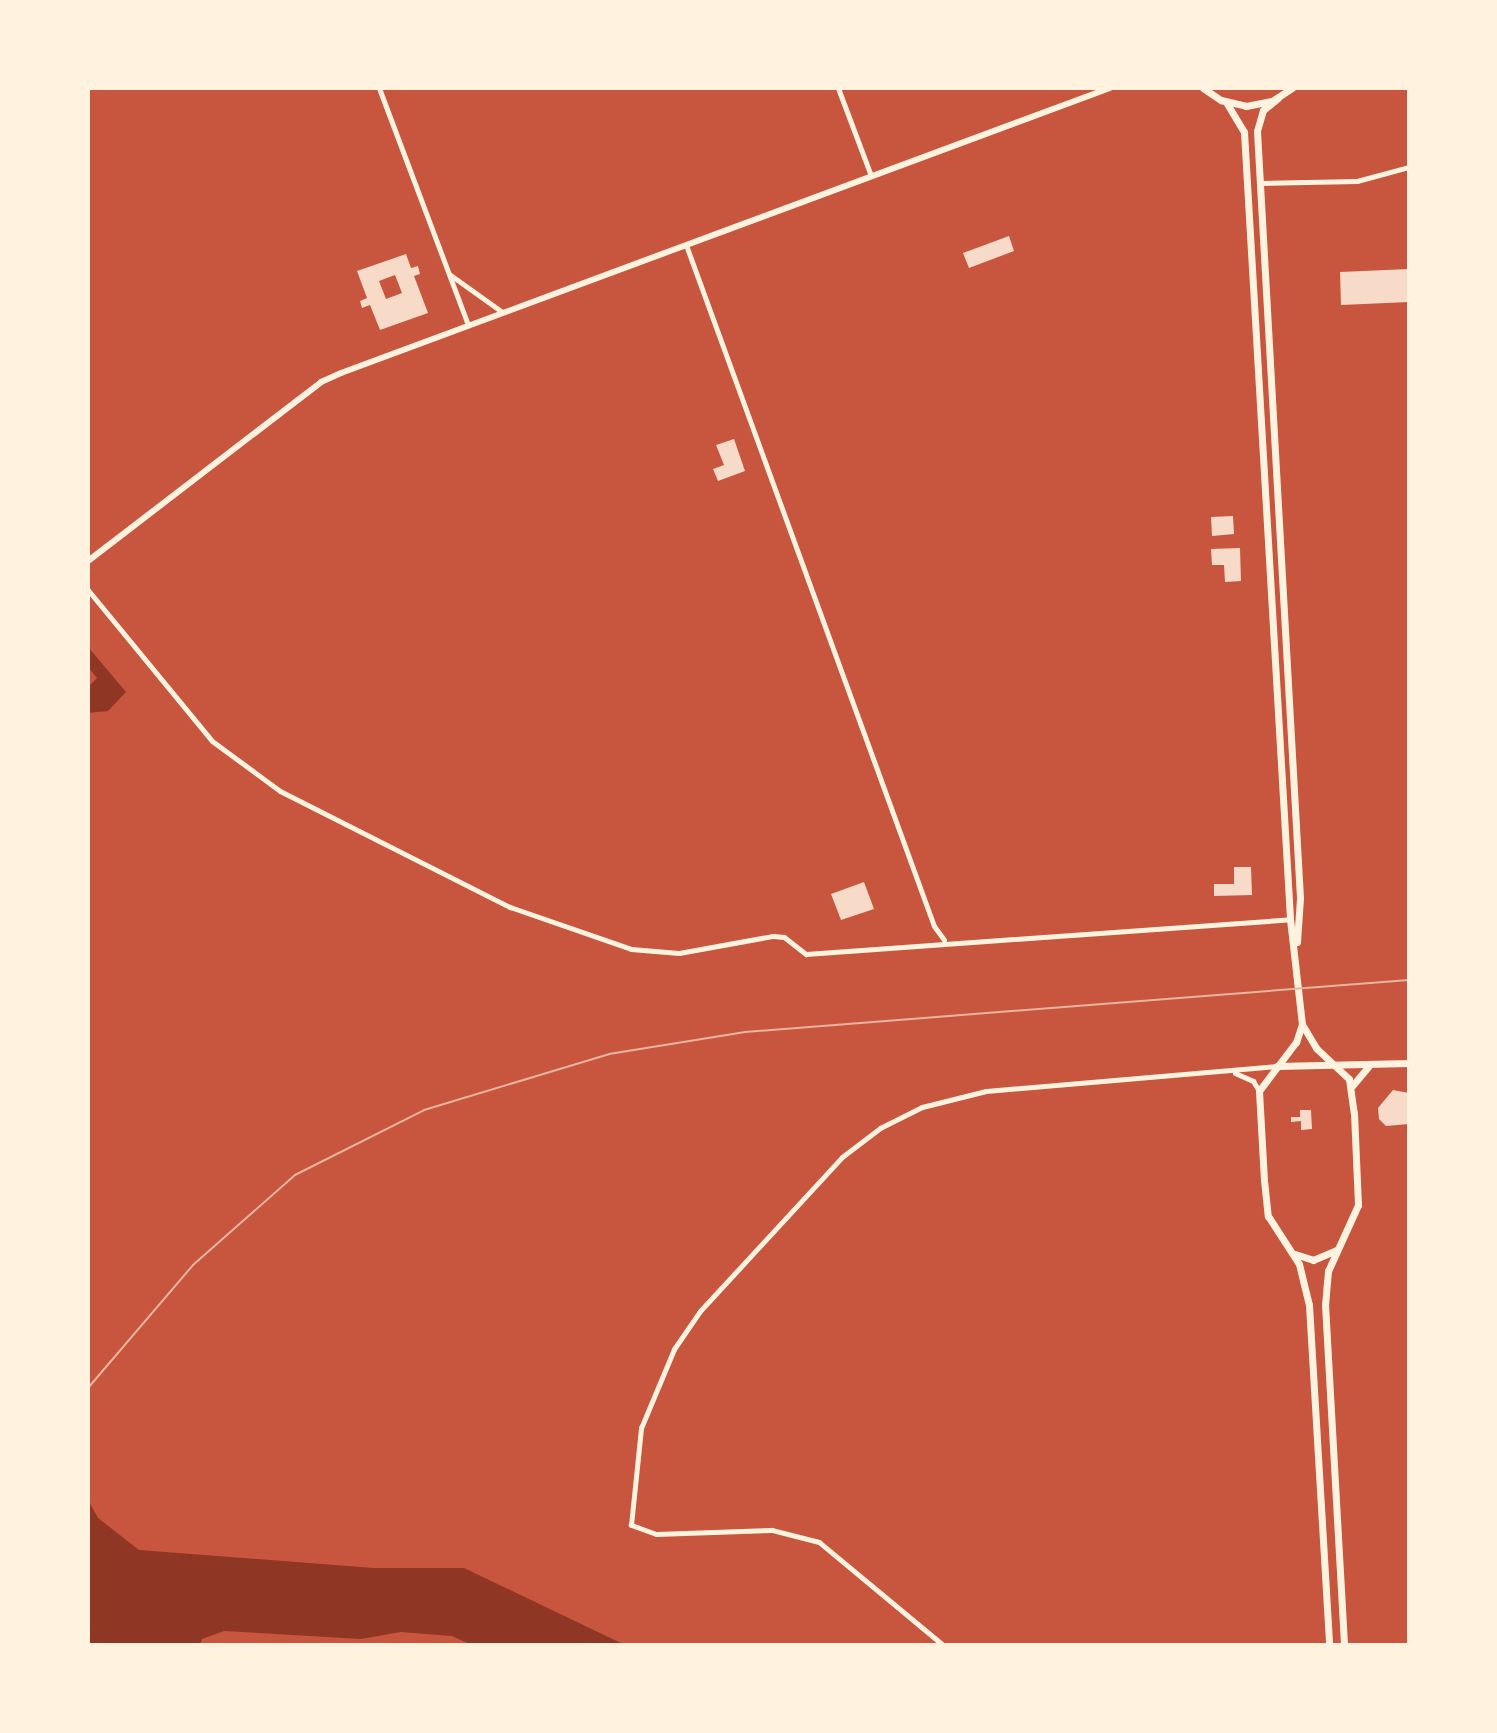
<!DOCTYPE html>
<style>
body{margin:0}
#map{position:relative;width:1497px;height:1733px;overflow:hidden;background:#c8553d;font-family:"Open Sans",sans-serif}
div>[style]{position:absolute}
.water>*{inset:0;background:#8f3625}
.building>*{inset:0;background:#f7dbc8}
.minor>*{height:5px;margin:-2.5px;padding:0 2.5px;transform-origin:2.5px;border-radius:2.5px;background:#fff3e0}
.tertiary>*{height:6px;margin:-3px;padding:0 3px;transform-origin:3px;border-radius:3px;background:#fff3e0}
.secondary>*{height:7px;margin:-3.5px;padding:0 3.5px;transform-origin:3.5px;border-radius:3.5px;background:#fff3e0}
.primary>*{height:7px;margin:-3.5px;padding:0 3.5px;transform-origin:3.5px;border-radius:3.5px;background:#fff3e0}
.rail>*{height:2px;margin:-1px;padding:0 1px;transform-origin:1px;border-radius:1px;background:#e9b49f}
span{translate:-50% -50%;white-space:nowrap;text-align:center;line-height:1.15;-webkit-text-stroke:6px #fff3e0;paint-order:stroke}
.frame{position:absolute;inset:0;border:90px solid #fff3e0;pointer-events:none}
</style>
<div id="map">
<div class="water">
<i style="clip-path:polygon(88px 647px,126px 692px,108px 711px,88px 713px,88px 687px,97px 678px,88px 667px)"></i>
<i style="clip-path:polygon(88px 1500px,98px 1518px,139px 1550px,373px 1568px,464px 1568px,625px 1645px,472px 1645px,452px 1636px,401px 1632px,361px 1639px,224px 1631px,202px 1639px,200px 1645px,88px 1645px)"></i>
</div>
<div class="building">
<i style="clip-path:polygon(1009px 236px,1014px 251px,969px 268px,963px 253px)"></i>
<i style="clip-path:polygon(evenodd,406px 254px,411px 268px,418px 266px,420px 274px,414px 276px,428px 313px,380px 330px,370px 305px,362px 308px,360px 301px,367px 298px,357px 271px,406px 254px,395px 275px,402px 293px,386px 299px,379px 281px,395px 275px)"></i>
<i style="clip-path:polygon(1409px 269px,1409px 302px,1341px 305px,1340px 272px)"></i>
<i style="clip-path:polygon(734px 439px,745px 471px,718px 481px,713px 469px,724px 465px,716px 445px)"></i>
<i style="clip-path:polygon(1233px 516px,1234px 534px,1212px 536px,1211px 517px)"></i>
<i style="clip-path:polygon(1240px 548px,1241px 581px,1225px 582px,1224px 565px,1212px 565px,1211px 549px)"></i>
<i style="clip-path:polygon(1234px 867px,1251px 867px,1252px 895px,1214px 896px,1214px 884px,1234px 884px)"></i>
<i style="clip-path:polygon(864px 882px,874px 909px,841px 920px,831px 894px)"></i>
<i style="clip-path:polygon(1393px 1090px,1409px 1093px,1409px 1124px,1386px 1126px,1379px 1119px,1378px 1108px)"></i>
<i style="clip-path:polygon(1300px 1110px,1311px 1110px,1312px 1129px,1301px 1130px,1301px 1121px,1291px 1122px,1291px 1117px,1300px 1117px)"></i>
</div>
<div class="minor">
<i style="left:379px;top:88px;width:253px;rotate:69.4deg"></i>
<i style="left:838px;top:88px;width:94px;rotate:69.4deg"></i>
<i style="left:1260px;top:183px;width:97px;rotate:-1.2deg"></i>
<i style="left:1357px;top:181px;width:54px;rotate:-15.1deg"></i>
<i style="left:686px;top:245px;width:725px;rotate:69.99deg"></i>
<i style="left:934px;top:926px;width:17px;rotate:54deg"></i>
<i style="left:449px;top:274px;width:65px;rotate:35.6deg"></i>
<i style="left:88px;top:590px;width:195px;rotate:50.6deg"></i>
<i style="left:212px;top:741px;width:84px;rotate:36.3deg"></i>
<i style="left:280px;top:791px;width:258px;rotate:26.8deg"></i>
<i style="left:510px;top:907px;width:128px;rotate:19.1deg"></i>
<i style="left:631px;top:949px;width:48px;rotate:4.8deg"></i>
<i style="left:679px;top:953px;width:96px;rotate:-10.3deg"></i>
<i style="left:773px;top:936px;width:11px;rotate:5deg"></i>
<i style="left:784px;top:937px;width:28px;rotate:38deg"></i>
<i style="left:806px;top:954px;width:486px;rotate:-4.1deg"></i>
<i style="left:1235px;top:1073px;width:20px;rotate:24deg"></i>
<i style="left:1253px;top:1081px;width:12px;rotate:59deg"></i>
<i style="left:943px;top:1645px;width:161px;rotate:-140.3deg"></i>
<i style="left:819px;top:1542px;width:49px;rotate:-165.7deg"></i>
<i style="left:772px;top:1530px;width:116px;rotate:178deg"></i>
<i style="left:656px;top:1534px;width:27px;rotate:-160deg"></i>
<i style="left:631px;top:1525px;width:98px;rotate:-84.1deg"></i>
<i style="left:641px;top:1428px;width:86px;rotate:-67.3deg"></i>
<i style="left:674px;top:1349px;width:46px;rotate:-55.6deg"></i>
<i style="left:700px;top:1311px;width:209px;rotate:-47.3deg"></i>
<i style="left:842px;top:1157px;width:48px;rotate:-37.3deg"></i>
<i style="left:880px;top:1128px;width:47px;rotate:-26.6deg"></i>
<i style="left:922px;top:1107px;width:66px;rotate:-14deg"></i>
<i style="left:986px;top:1091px;width:292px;rotate:-4.9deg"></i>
</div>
<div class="tertiary">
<i style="left:88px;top:561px;width:294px;rotate:-37.5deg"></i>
<i style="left:321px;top:382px;width:22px;rotate:-24deg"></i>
<i style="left:341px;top:373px;width:820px;rotate:-20.34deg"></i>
</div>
<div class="secondary">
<i style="left:1277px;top:1066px;width:132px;rotate:-1.3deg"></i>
<i style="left:1352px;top:1086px;width:26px;rotate:-50deg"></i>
</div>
<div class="primary">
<i style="left:1203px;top:88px;width:22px;rotate:34deg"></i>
<i style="left:1221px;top:100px;width:26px;rotate:13deg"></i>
<i style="left:1246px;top:106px;width:26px;rotate:-11deg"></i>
<i style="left:1272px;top:101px;width:24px;rotate:-33deg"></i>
<i style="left:1278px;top:98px;width:19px;rotate:141deg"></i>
<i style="left:1263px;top:110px;width:22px;rotate:106deg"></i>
<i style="left:1257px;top:131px;width:768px;rotate:86.79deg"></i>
<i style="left:1300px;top:898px;width:44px;rotate:93.9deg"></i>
<i style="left:1226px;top:102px;width:35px;rotate:59deg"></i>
<i style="left:1244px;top:132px;width:788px;rotate:86.65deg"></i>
<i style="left:1290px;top:919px;width:106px;rotate:83.5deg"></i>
<i style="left:1302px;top:1024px;width:19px;rotate:108deg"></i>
<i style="left:1296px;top:1042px;width:61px;rotate:127.1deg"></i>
<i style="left:1259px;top:1091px;width:89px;rotate:86.8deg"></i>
<i style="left:1264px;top:1180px;width:36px;rotate:84deg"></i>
<i style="left:1268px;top:1216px;width:57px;rotate:57.1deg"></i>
<i style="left:1299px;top:1264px;width:42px;rotate:76.3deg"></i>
<i style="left:1309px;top:1305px;width:341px;rotate:86.6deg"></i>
<i style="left:1303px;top:1026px;width:26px;rotate:59deg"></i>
<i style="left:1316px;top:1048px;width:45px;rotate:43.2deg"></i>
<i style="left:1349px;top:1079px;width:34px;rotate:82deg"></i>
<i style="left:1354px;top:1113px;width:92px;rotate:87.5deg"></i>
<i style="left:1358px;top:1205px;width:72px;rotate:114.4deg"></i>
<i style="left:1328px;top:1271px;width:33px;rotate:95deg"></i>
<i style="left:1325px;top:1304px;width:342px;rotate:86.8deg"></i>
<i style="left:1295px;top:1254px;width:19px;rotate:18deg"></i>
<i style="left:1313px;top:1260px;width:25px;rotate:-23deg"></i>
</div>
<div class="rail">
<i style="left:88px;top:1388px;width:162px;rotate:-49.5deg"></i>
<i style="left:193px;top:1265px;width:136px;rotate:-41.4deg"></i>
<i style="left:295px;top:1175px;width:144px;rotate:-26.7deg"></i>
<i style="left:424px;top:1110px;width:193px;rotate:-16.8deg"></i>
<i style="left:609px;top:1054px;width:138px;rotate:-9.2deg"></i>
<i style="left:745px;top:1032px;width:666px;rotate:-4.48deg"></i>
</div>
<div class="frame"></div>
</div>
